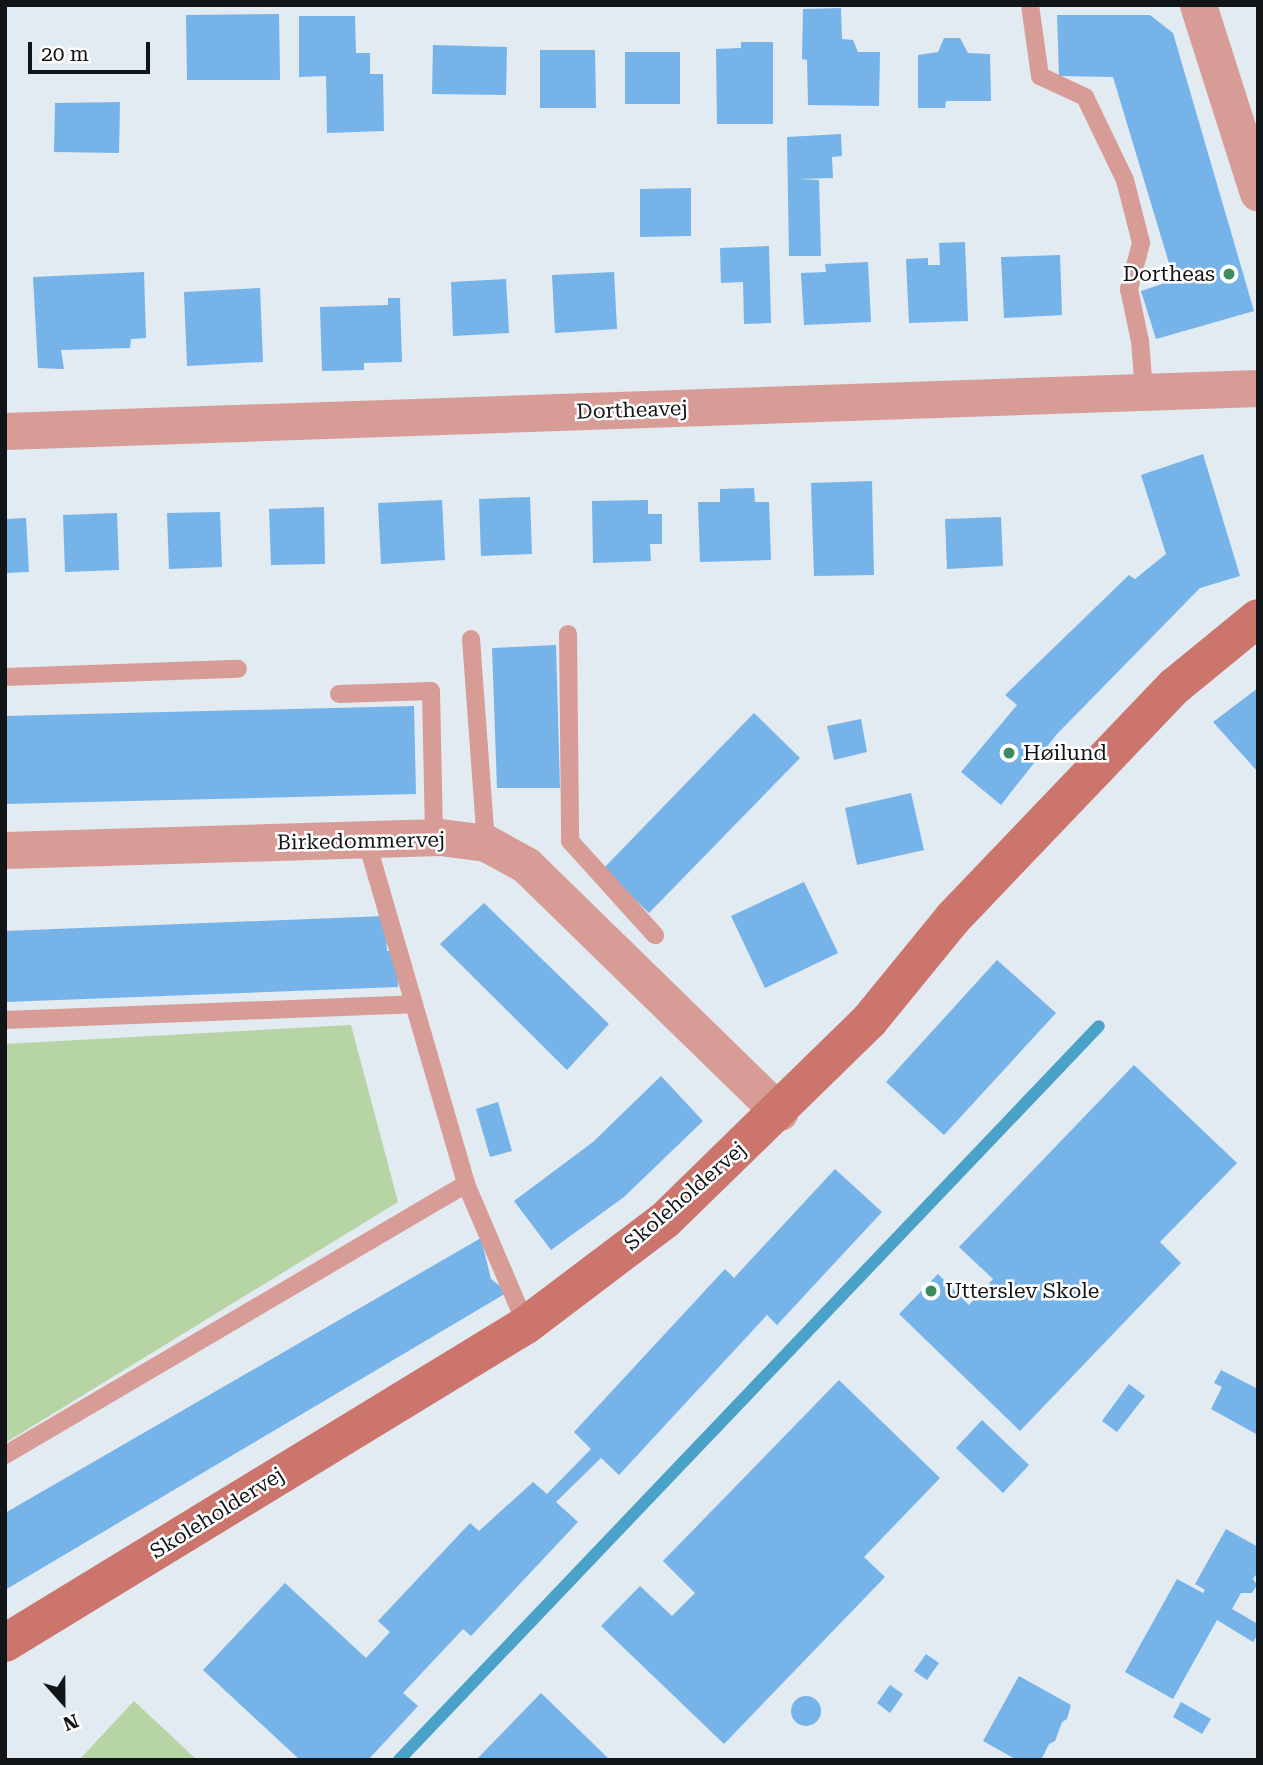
<!DOCTYPE html>
<meta charset="utf-8">
<style>
body{margin:0}
#map{position:relative;width:1263px;height:1765px;overflow:hidden;background:#e2eaf2;font-family:"Roboto Serif",serif}
div>[style]{position:absolute}
.green>*{inset:0;background:#b7d4a5}
.stream>*{height:12px;margin:-6px;padding:0 6px;transform-origin:6px;border-radius:6px;background:#4aa2c8}
.building>*{inset:0;background:#76b3e9}
.round{border-radius:50%}
.lane>*{height:18px;margin:-9px;padding:0 9px;transform-origin:9px;border-radius:9px;background:#d89c96}
.street>*{height:37px;margin:-18.5px;padding:0 18.5px;transform-origin:18.5px;border-radius:18.5px;background:#d89c96}
.secondary>*{height:38px;margin:-19px;padding:0 19px;transform-origin:19px;border-radius:19px;background:#cb756d}
.dots>*{width:19px;height:19px;translate:-50% -50%;box-sizing:border-box;border:4px solid #fff;border-radius:50%}
span{translate:-50% -50%;white-space:nowrap;text-align:center;line-height:1.15;-webkit-text-stroke:5px #fff;paint-order:stroke}
.poi-label{font-size:21px;color:#121517}
.right{translate:-100% -50%;text-align:right}
.left{translate:0 -50%;text-align:left}
.street-label{font-size:21px;color:#121517}
.frame{position:absolute;inset:0;border:7px solid #121517;pointer-events:none}
.north{position:absolute;left:28px;top:1667px;width:70px;height:70px;-webkit-text-stroke:5px #fff;paint-order:stroke;rotate:159deg;font-size:19px;font-weight:700;line-height:28px;text-align:center;color:#121517}
.north::after{content:'';display:block;margin:auto;width:24px;height:32px;background:#121517;clip-path:polygon(50% 0,100% 100%,50% 72%,0 100%)}
.scale{position:absolute;left:28px;top:42px;width:122px;height:32px;box-sizing:border-box;border:4px solid #121517;border-top:0;padding-left:9px;font-size:21px;line-height:24px;white-space:nowrap;color:#121517;-webkit-text-stroke:5px #fff;paint-order:stroke}
</style>
<div id="map">
<div class="green">
<i style="clip-path:polygon(351px 1025px,398px 1202px,5px 1443px,5px 1044px)"></i>
<i style="clip-path:polygon(134px 1701px,181px 1745px,197px 1760px,79px 1760px)"></i>
</div>
<div class="stream">
<i style="left:399px;top:1760px;width:1014px;rotate:-46.36deg"></i>
</div>
<div class="building">
<i style="clip-path:polygon(841px 8px,842px 39px,853px 40px,858px 52px,880px 52px,879px 106px,808px 105px,807px 60px,802px 59px,803px 9px)"></i>
<i style="clip-path:polygon(279px 14px,280px 80px,187px 80px,186px 15px)"></i>
<i style="clip-path:polygon(1057px 15px,1150px 15px,1173px 33px,1254px 311px,1156px 339px,1141px 291px,1174px 280px,1113px 77px,1059px 76px)"></i>
<i style="clip-path:polygon(299px 16px,355px 16px,356px 53px,370px 53px,370px 74px,383px 74px,384px 131px,327px 133px,326px 76px,299px 77px)"></i>
<i style="clip-path:polygon(944px 38px,960px 38px,968px 53px,990px 54px,991px 101px,946px 101px,945px 108px,918px 108px,918px 55px,938px 52px)"></i>
<i style="clip-path:polygon(741px 42px,773px 42px,773px 124px,717px 124px,716px 49px,741px 48px)"></i>
<i style="clip-path:polygon(433px 45px,507px 47px,506px 95px,432px 94px)"></i>
<i style="clip-path:polygon(540px 50px,595px 50px,596px 108px,540px 108px)"></i>
<i style="clip-path:polygon(625px 52px,680px 52px,680px 104px,625px 104px)"></i>
<i style="clip-path:polygon(120px 102px,119px 153px,54px 152px,55px 103px)"></i>
<i style="clip-path:polygon(841px 134px,842px 156px,832px 157px,833px 178px,798px 179px,819px 180px,821px 256px,789px 256px,787px 137px)"></i>
<i style="clip-path:polygon(691px 188px,691px 236px,640px 237px,640px 189px)"></i>
<i style="clip-path:polygon(965px 242px,968px 321px,909px 323px,906px 259px,928px 258px,928px 265px,940px 265px,939px 243px)"></i>
<i style="clip-path:polygon(769px 246px,771px 323px,744px 324px,743px 282px,721px 283px,720px 248px)"></i>
<i style="clip-path:polygon(1060px 255px,1062px 315px,1004px 318px,1001px 257px)"></i>
<i style="clip-path:polygon(868px 262px,871px 322px,804px 325px,801px 273px,826px 272px,825px 264px)"></i>
<i style="clip-path:polygon(144px 272px,146px 338px,131px 339px,130px 348px,61px 350px,64px 369px,38px 368px,33px 277px)"></i>
<i style="clip-path:polygon(614px 272px,617px 329px,555px 333px,552px 275px)"></i>
<i style="clip-path:polygon(506px 279px,509px 333px,453px 336px,451px 282px)"></i>
<i style="clip-path:polygon(260px 288px,263px 362px,187px 366px,184px 292px)"></i>
<i style="clip-path:polygon(388px 298px,400px 298px,402px 362px,364px 363px,364px 370px,322px 371px,320px 307px,388px 305px)"></i>
<i style="clip-path:polygon(1203px 454px,1240px 576px,1200px 588px,1056px 735px,1001px 805px,961px 772px,1017px 705px,1005px 695px,1129px 575px,1135px 579px,1166px 554px,1141px 475px)"></i>
<i style="clip-path:polygon(872px 481px,874px 575px,814px 576px,811px 483px)"></i>
<i style="clip-path:polygon(754px 488px,755px 502px,769px 502px,771px 560px,700px 562px,698px 502px,720px 502px,720px 489px)"></i>
<i style="clip-path:polygon(530px 497px,532px 554px,481px 556px,479px 499px)"></i>
<i style="clip-path:polygon(442px 500px,445px 560px,381px 564px,378px 503px)"></i>
<i style="clip-path:polygon(648px 500px,648px 514px,662px 514px,662px 544px,650px 544px,651px 561px,593px 563px,592px 501px)"></i>
<i style="clip-path:polygon(324px 507px,325px 564px,271px 565px,269px 509px)"></i>
<i style="clip-path:polygon(220px 512px,222px 567px,169px 569px,167px 513px)"></i>
<i style="clip-path:polygon(117px 513px,119px 570px,65px 572px,63px 515px)"></i>
<i style="clip-path:polygon(1001px 517px,1003px 566px,947px 569px,945px 519px)"></i>
<i style="clip-path:polygon(26px 518px,29px 572px,5px 573px,5px 519px)"></i>
<i style="clip-path:polygon(556px 645px,560px 788px,497px 788px,492px 648px)"></i>
<i style="clip-path:polygon(1258px 688px,1258px 772px,1213px 722px)"></i>
<i style="clip-path:polygon(414px 706px,416px 794px,5px 804px,5px 716px)"></i>
<i style="clip-path:polygon(754px 713px,800px 758px,649px 913px,603px 869px)"></i>
<i style="clip-path:polygon(861px 719px,867px 752px,834px 760px,827px 726px)"></i>
<i style="clip-path:polygon(911px 793px,924px 850px,857px 865px,845px 808px)"></i>
<i style="clip-path:polygon(804px 882px,838px 953px,765px 988px,731px 916px)"></i>
<i style="clip-path:polygon(484px 903px,609px 1024px,567px 1070px,440px 944px)"></i>
<i style="clip-path:polygon(385px 916px,387px 951px,397px 951px,398px 987px,5px 1002px,5px 931px)"></i>
<i style="clip-path:polygon(997px 960px,1056px 1013px,944px 1135px,886px 1082px)"></i>
<i style="clip-path:polygon(1134px 1065px,1237px 1163px,1160px 1242px,1181px 1263px,1020px 1431px,899px 1314px,938px 1274px,969px 1305px,993px 1279px,959px 1247px)"></i>
<i style="clip-path:polygon(661px 1076px,703px 1121px,624px 1197px,551px 1250px,514px 1201px,593px 1142px)"></i>
<i style="clip-path:polygon(498px 1102px,512px 1151px,490px 1157px,476px 1109px)"></i>
<i style="clip-path:polygon(835px 1169px,882px 1212px,777px 1325px,767px 1315px,619px 1475px,601px 1458px,556px 1502px,578px 1522px,471px 1636px,463px 1629px,403px 1693px,418px 1706px,368px 1760px,300px 1760px,203px 1670px,285px 1583px,366px 1658px,390px 1632px,378px 1621px,470px 1523px,479px 1531px,533px 1482px,547px 1494px,591px 1449px,574px 1432px,725px 1269px,734px 1278px)"></i>
<i style="clip-path:polygon(481px 1238px,491px 1279px,508px 1292px,5px 1590px,5px 1513px)"></i>
<i style="clip-path:polygon(1221px 1370px,1258px 1389px,1258px 1435px,1211px 1409px,1222px 1387px,1214px 1383px)"></i>
<i style="clip-path:polygon(839px 1380px,940px 1478px,864px 1557px,885px 1577px,724px 1744px,601px 1626px,640px 1586px,672px 1616px,695px 1593px,663px 1561px)"></i>
<i style="clip-path:polygon(1129px 1384px,1145px 1396px,1117px 1432px,1102px 1421px)"></i>
<i style="clip-path:polygon(982px 1420px,1029px 1465px,1003px 1493px,956px 1448px)"></i>
<i style="clip-path:polygon(1226px 1529px,1258px 1547px,1258px 1572px,1253px 1579px,1257px 1585px,1252px 1593px,1241px 1593px,1232px 1609px,1258px 1624px,1258px 1634px,1253px 1642px,1217px 1620px,1173px 1699px,1125px 1672px,1177px 1579px,1203px 1593px,1205px 1590px,1195px 1584px)"></i>
<i style="clip-path:polygon(926px 1654px,939px 1663px,927px 1680px,914px 1671px)"></i>
<i style="clip-path:polygon(1019px 1676px,1071px 1705px,1067px 1719px,1062px 1722px,1055px 1741px,1049px 1744px,1041px 1760px,1017px 1760px,983px 1741px)"></i>
<i style="clip-path:polygon(890px 1685px,903px 1694px,890px 1713px,877px 1703px)"></i>
<i style="clip-path:polygon(541px 1693px,610px 1760px,476px 1760px)"></i>
<i class="round" style="left:791px;top:1696px;width:30px;height:30px"></i>
<i style="clip-path:polygon(1181px 1702px,1211px 1719px,1202px 1734px,1173px 1717px)"></i>
</div>
<div class="lane">
<i style="left:1030px;top:5px;width:72px;rotate:82deg"></i>
<i style="left:1040px;top:76px;width:50px;rotate:25deg"></i>
<i style="left:1085px;top:97px;width:92px;rotate:64.3deg"></i>
<i style="left:1125px;top:180px;width:65px;rotate:75.7deg"></i>
<i style="left:1141px;top:243px;width:48px;rotate:104.6deg"></i>
<i style="left:1129px;top:289px;width:53px;rotate:78.1deg"></i>
<i style="left:1140px;top:341px;width:50px;rotate:85.4deg"></i>
<i style="left:568px;top:634px;width:207px;rotate:89.4deg"></i>
<i style="left:570px;top:841px;width:127px;rotate:47.9deg"></i>
<i style="left:471px;top:639px;width:205px;rotate:85.8deg"></i>
<i style="left:5px;top:677px;width:233px;rotate:-2deg"></i>
<i style="left:339px;top:694px;width:92px;rotate:-1.9deg"></i>
<i style="left:431px;top:691px;width:146px;rotate:88.8deg"></i>
<i style="left:366px;top:839px;width:359px;rotate:73.8deg"></i>
<i style="left:466px;top:1184px;width:153px;rotate:66.9deg"></i>
<i style="left:5px;top:1020px;width:409px;rotate:-2.2deg"></i>
<i style="left:5px;top:1455px;width:535px;rotate:-30.45deg"></i>
</div>
<div class="street">
<i style="left:1198px;top:5px;width:197px;rotate:72.3deg"></i>
<i style="left:5px;top:431px;width:1254px;rotate:-1.97deg"></i>
<i style="left:5px;top:850px;width:435px;rotate:-1.7deg"></i>
<i style="left:440px;top:837px;width:46px;rotate:7.4deg"></i>
<i style="left:486px;top:843px;width:46px;rotate:28.8deg"></i>
<i style="left:526px;top:865px;width:354px;rotate:44.3deg"></i>
</div>
<div class="secondary">
<i style="left:5px;top:1643px;width:610px;rotate:-31.4deg"></i>
<i style="left:526px;top:1325px;width:174px;rotate:-37.1deg"></i>
<i style="left:665px;top:1220px;width:285px;rotate:-44.3deg"></i>
<i style="left:869px;top:1021px;width:133px;rotate:-50.8deg"></i>
<i style="left:953px;top:918px;width:321px;rotate:-46.3deg"></i>
<i style="left:1175px;top:686px;width:107px;rotate:-39.3deg"></i>
</div>
<div class="dots">
<i style="left:1229px;top:274px;background:#3b8d5f"></i>
<i style="left:1009px;top:753px;background:#3b8d5f"></i>
<i style="left:931px;top:1291px;background:#3b8d5f"></i>
</div>
<div class="poi-label">
<span class="right" style="left:1215px;top:274px">Dortheas</span>
<span class="left" style="left:1023px;top:753px">Høilund</span>
<span class="left" style="left:945px;top:1291px">Utterslev Skole</span>
</div>
<div class="street-label">
<span style="left:632px;top:410px;rotate:-2deg">Dortheavej</span>
<span style="left:361px;top:841px;rotate:-1deg">Birkedommervej</span>
<span style="left:685px;top:1196px;rotate:-41deg">Skoleholdervej</span>
<span style="left:217px;top:1513px;rotate:-32deg">Skoleholdervej</span>
</div>
<div class="frame"></div>
<div class="north">N</div>
<div class="scale">20 m</div>
</div>
